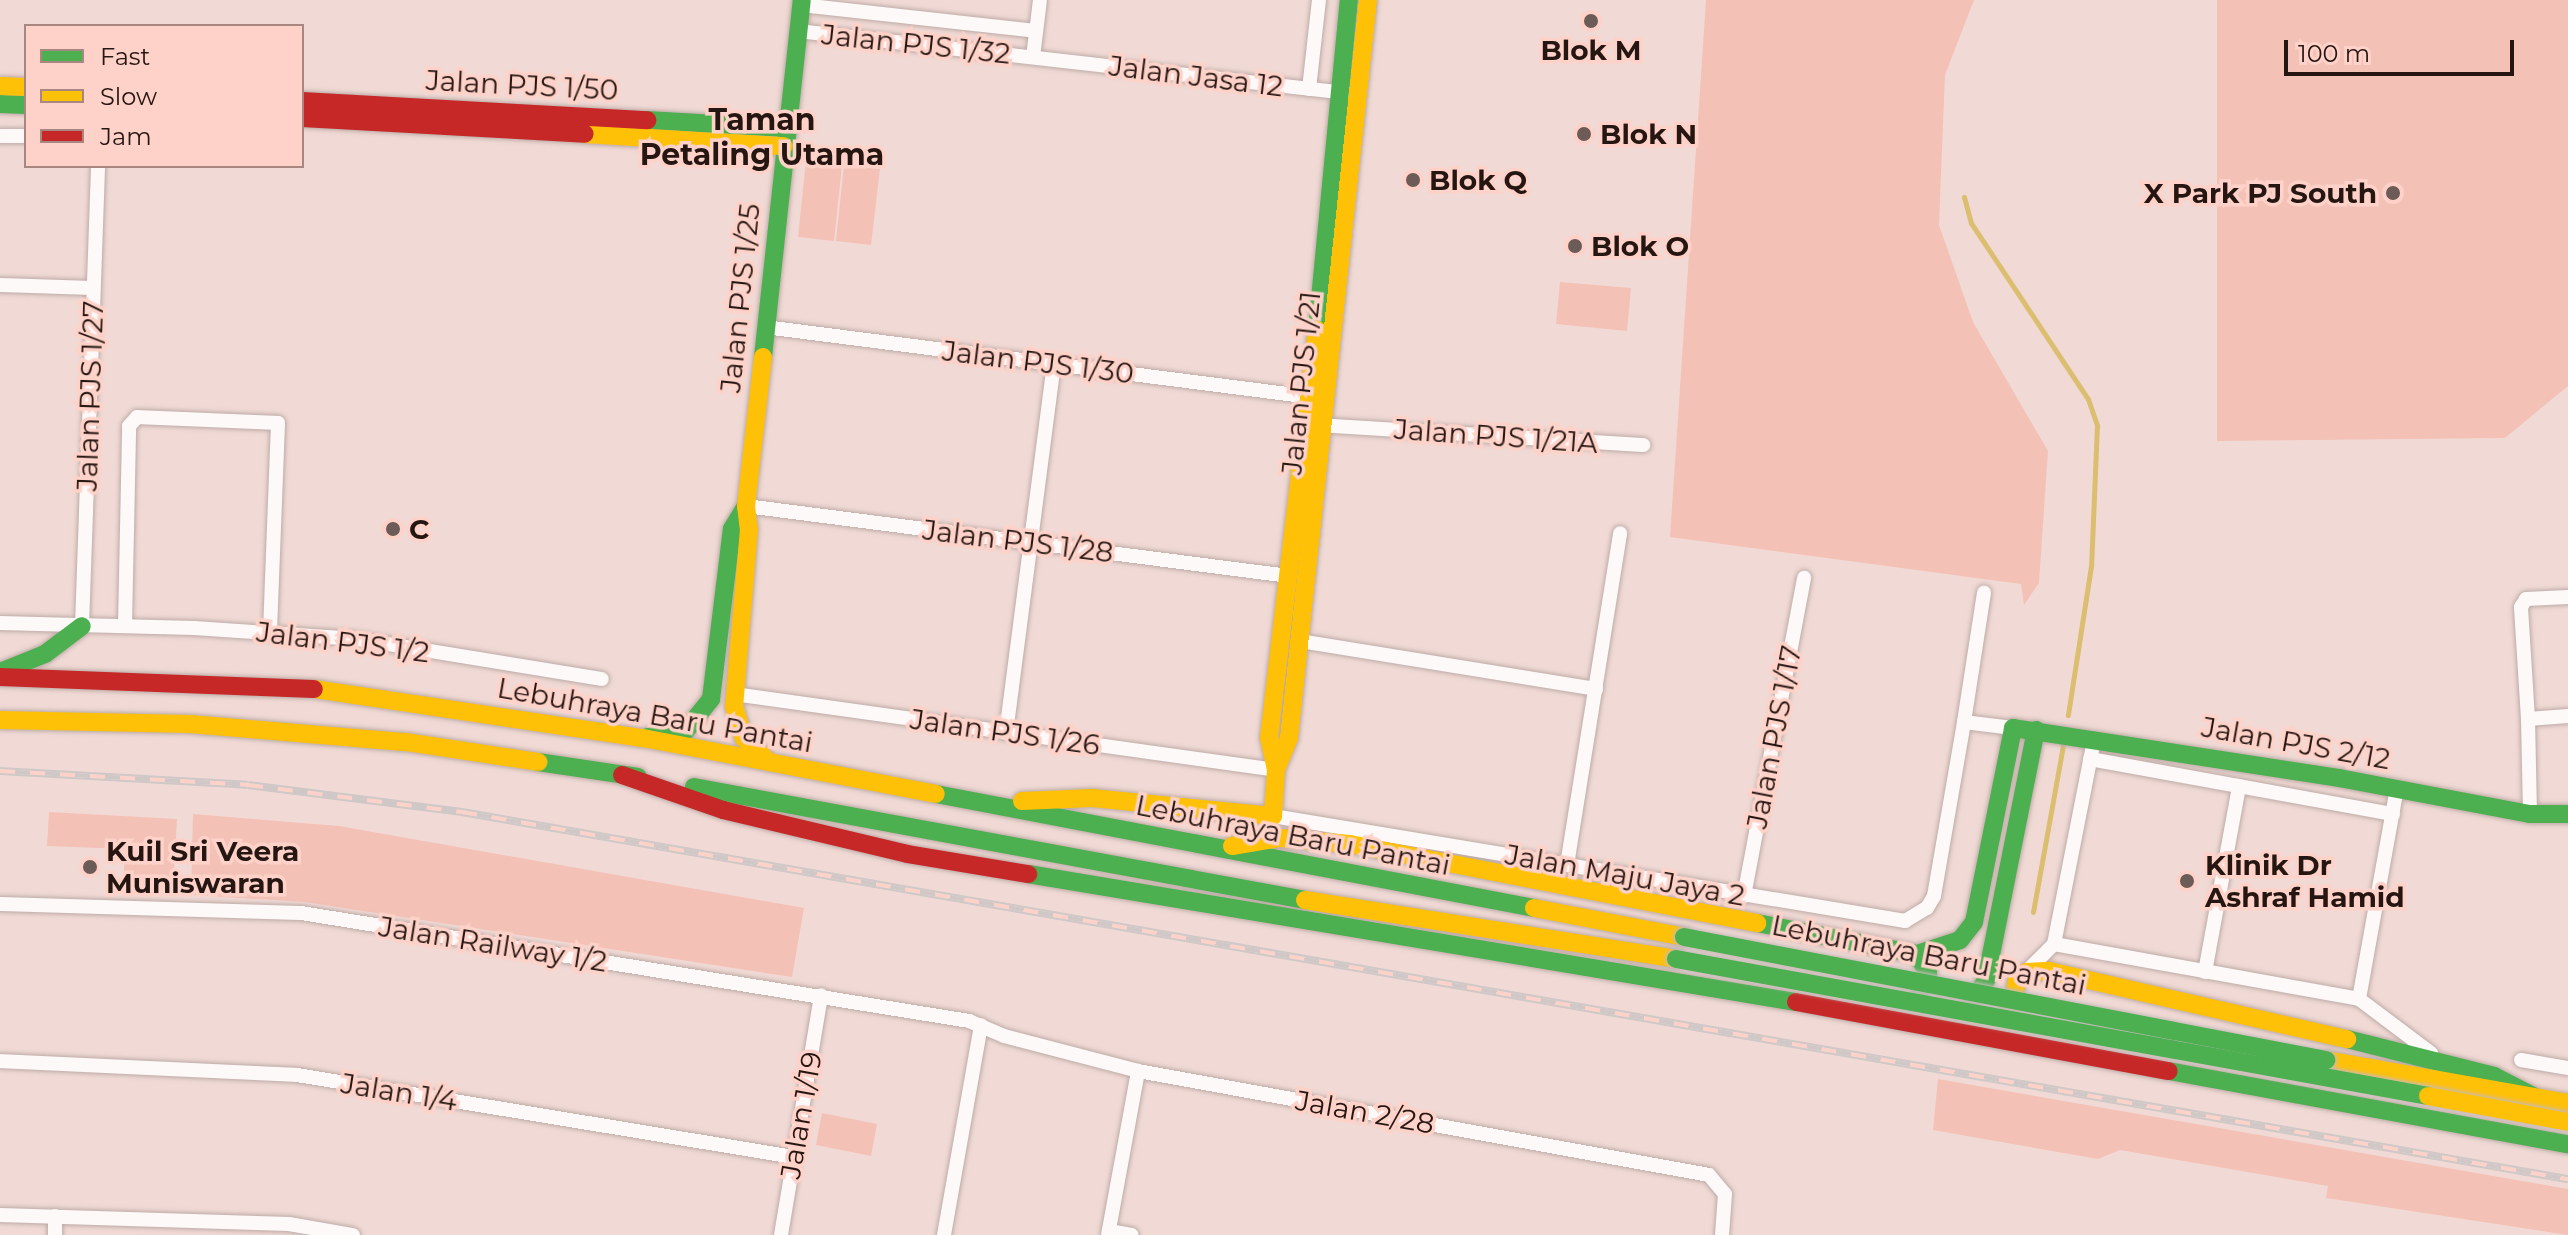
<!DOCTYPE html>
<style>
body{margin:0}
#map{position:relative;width:2568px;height:1235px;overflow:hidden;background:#f1dad5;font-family:Montserrat,sans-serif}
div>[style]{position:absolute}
.green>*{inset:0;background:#f4c1b6}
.stream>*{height:5px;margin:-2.5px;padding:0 2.5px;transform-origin:2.5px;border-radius:2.5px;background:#dbbe70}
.roads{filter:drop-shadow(0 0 2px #bdaba7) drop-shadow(0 0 2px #bdaba7)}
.street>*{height:14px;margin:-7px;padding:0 7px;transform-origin:7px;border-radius:7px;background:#fdf9f9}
.fast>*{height:18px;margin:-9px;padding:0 9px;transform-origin:9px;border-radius:9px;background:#4caf50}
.slow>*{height:18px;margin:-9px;padding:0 9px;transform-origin:9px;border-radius:9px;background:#ffc107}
.jam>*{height:18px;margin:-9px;padding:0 9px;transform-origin:9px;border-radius:9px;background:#c62828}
.rail>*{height:8px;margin-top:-4px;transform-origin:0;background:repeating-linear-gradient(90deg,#fed2c8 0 15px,#cfc8c7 0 30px);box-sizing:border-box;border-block:2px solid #cfc8c7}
.bridges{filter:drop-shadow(0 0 2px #c6bab8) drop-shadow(0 0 2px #c6bab8)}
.fast-bridge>*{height:18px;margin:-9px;padding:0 9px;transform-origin:9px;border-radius:9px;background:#4caf50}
.slow-bridge>*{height:18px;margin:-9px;padding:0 9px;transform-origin:9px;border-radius:9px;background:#ffc107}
.dots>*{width:22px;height:22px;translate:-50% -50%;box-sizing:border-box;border:4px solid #fed2c8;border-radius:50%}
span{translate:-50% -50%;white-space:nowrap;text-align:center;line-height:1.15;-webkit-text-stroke:7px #fed2c8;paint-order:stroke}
.street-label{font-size:28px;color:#251612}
.poi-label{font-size:28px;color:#251612;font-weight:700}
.left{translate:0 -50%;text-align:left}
.right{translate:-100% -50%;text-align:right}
.neighbourhood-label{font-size:30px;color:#251612;font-weight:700}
.legend{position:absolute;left:24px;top:24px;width:280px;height:144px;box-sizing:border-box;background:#fed2c8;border:2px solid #a7877f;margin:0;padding:10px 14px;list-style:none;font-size:24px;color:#251612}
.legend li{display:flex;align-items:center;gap:16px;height:40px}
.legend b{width:40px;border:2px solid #a7877f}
.scale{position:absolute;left:2284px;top:40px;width:230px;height:36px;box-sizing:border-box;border:4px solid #251612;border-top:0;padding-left:10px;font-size:24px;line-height:28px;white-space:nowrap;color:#251612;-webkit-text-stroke:6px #fed2c8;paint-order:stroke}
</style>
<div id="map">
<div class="green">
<i style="clip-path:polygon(1706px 0,1974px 0,1945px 75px,1939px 225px,1973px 322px,2048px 451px,2039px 583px,2024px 605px,2021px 584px,1670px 537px)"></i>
<i style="clip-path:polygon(2217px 0,2568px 0,2568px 386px,2505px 438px,2217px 441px)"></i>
<i style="clip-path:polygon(806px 161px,842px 165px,834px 241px,798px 237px)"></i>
<i style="clip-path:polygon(844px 165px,880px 169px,871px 245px,836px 241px)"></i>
<i style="clip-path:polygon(1560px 282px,1631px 288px,1627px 331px,1556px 324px)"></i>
<i style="clip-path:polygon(49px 812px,177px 819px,173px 891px,123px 889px,125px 849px,47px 846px)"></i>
<i style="clip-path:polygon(193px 814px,339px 826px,804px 908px,792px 977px,305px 902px,191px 895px)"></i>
<i style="clip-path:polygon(1938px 1079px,2568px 1189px,2568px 1235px,2326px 1198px,2328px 1186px,2120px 1150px,2098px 1159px,1933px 1130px)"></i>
<i style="clip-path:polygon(822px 1113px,877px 1124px,871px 1156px,816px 1145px)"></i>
</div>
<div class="stream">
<i style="left:1964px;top:197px;width:27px;rotate:75deg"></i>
<i style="left:1971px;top:223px;width:211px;rotate:56.4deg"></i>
<i style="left:2088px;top:399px;width:28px;rotate:71deg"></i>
<i style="left:2097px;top:425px;width:141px;rotate:92.4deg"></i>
<i style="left:2091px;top:566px;width:151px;rotate:98.8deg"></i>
<i style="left:2033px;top:912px;width:170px;rotate:-79.8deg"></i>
</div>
<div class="roads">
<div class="street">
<i style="left:801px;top:5px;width:236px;rotate:6.3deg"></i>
<i style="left:798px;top:31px;width:551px;rotate:6.45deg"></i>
<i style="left:1033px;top:57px;width:57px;rotate:-83deg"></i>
<i style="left:1309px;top:89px;width:90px;rotate:-83.6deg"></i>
<i style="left:0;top:136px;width:26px"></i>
<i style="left:0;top:285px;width:93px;rotate:1.8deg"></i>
<i style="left:765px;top:327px;width:550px;rotate:7.31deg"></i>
<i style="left:1316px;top:425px;width:328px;rotate:3.5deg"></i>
<i style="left:746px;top:506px;width:547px;rotate:7.35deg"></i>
<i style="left:0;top:623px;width:194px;rotate:1.5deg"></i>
<i style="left:194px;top:628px;width:163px;rotate:3.9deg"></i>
<i style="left:357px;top:639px;width:248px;rotate:9.3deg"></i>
<i style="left:125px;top:625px;width:199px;rotate:-88.8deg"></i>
<i style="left:129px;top:426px;width:12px;rotate:-48deg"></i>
<i style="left:137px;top:417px;width:141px;rotate:2.4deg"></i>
<i style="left:278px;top:423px;width:209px;rotate:92.2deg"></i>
<i style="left:82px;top:626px;width:460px;rotate:-88deg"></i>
<i style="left:1300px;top:641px;width:300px;rotate:9.2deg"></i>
<i style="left:734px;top:694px;width:547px;rotate:7.98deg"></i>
<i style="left:2528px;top:719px;width:112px;rotate:-93.6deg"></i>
<i style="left:2521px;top:607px;width:9px;rotate:-58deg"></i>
<i style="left:2526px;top:599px;width:42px;rotate:-2.7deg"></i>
<i style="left:1964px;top:722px;width:131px;rotate:-81.2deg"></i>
<i style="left:1006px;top:733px;width:372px;rotate:-82.6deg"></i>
<i style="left:2090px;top:759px;width:308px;rotate:10.3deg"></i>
<i style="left:2530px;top:814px;width:95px;rotate:-91.2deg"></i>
<i style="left:2528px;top:719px;width:40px;rotate:-4.3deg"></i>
<i style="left:1273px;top:816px;width:641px;rotate:9.43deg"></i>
<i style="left:1905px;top:921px;width:26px;rotate:-31deg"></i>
<i style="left:1927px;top:908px;width:14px;rotate:-60deg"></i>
<i style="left:1934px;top:896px;width:177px;rotate:-80.2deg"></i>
<i style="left:1964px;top:722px;width:49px;rotate:7deg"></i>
<i style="left:1567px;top:865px;width:336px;rotate:-80.9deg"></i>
<i style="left:1744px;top:896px;width:324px;rotate:-79.3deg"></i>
<i style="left:0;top:904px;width:301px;rotate:1.7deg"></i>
<i style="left:301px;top:913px;width:677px;rotate:9.18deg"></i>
<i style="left:969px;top:1021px;width:38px;rotate:23deg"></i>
<i style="left:1004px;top:1036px;width:138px;rotate:14.6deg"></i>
<i style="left:1138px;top:1071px;width:580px;rotate:10.32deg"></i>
<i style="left:1709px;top:1175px;width:25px;rotate:50deg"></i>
<i style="left:1725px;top:1194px;width:41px;rotate:94.2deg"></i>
<i style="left:2054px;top:944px;width:310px;rotate:10.2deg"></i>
<i style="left:2359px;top:999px;width:90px;rotate:36.9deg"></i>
<i style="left:2027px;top:971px;width:38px;rotate:-45deg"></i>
<i style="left:2054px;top:944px;width:197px;rotate:-78.9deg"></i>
<i style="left:2205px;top:972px;width:189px;rotate:-79.6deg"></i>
<i style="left:2359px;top:999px;width:214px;rotate:-79.8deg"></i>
<i style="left:2521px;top:1060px;width:48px;rotate:9.7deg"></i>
<i style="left:0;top:1061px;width:297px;rotate:2.7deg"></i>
<i style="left:297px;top:1075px;width:504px;rotate:9.37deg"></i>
<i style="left:0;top:1215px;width:289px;rotate:1.8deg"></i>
<i style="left:289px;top:1224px;width:65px;rotate:9.8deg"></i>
<i style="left:1109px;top:1231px;width:23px;rotate:10deg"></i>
<i style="left:55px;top:1235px;width:19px;rotate:-90deg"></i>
<i style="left:781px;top:1235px;width:243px;rotate:-80.5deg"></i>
<i style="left:944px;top:1235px;width:213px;rotate:-80deg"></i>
<i style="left:1108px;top:1235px;width:167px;rotate:-79.6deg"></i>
</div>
<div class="fast">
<i style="left:0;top:104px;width:26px;rotate:2deg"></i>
<i style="left:647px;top:120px;width:139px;rotate:3.3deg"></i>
<i style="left:1317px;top:330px;width:332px;rotate:-84.5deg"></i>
<i style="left:763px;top:357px;width:359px;rotate:-83.8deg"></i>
<i style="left:0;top:672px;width:48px;rotate:-21.8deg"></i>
<i style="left:45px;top:654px;width:46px;rotate:-37.1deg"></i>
<i style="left:647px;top:737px;width:40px;rotate:-10deg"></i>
<i style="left:686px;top:730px;width:40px;rotate:-51deg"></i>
<i style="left:711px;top:699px;width:171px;rotate:-83deg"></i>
<i style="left:732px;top:529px;width:27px;rotate:-59deg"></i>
<i style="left:538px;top:762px;width:101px;rotate:8.5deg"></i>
<i style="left:694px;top:787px;width:621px;rotate:10.48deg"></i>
<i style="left:936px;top:794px;width:609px;rotate:10.79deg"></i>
<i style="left:1028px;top:874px;width:779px;rotate:9.46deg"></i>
<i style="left:1757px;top:923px;width:163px;rotate:11deg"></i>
<i style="left:1917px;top:954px;width:22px;rotate:60deg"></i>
<i style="left:1928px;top:973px;width:28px;rotate:111deg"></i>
<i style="left:1917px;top:954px;width:45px;rotate:-18deg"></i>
<i style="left:1960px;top:940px;width:23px;rotate:-52deg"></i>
<i style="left:1974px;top:922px;width:198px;rotate:-78.6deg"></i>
<i style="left:2013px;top:728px;width:330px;rotate:8.7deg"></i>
<i style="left:2339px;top:778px;width:194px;rotate:10.7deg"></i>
<i style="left:2530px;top:814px;width:38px"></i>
<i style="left:1970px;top:1004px;width:29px;rotate:-56deg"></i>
<i style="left:1986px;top:980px;width:255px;rotate:-78.7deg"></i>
<i style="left:2347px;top:1039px;width:152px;rotate:14.1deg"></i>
<i style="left:2494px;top:1076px;width:46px;rotate:27.1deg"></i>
<i style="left:2169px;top:1071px;width:406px;rotate:10.4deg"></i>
</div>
<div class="slow">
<i style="left:0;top:86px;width:26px;rotate:2deg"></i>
<i style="left:585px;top:134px;width:199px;rotate:3.5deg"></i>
<i style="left:763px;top:357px;width:150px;rotate:96.5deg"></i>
<i style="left:746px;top:506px;width:23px;rotate:83deg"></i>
<i style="left:749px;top:529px;width:178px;rotate:94.8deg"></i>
<i style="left:734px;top:706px;width:34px;rotate:73deg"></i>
<i style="left:744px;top:738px;width:35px;rotate:44deg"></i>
<i style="left:314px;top:689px;width:333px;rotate:8.5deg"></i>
<i style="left:643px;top:738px;width:298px;rotate:10.8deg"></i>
<i style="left:0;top:720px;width:190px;rotate:1.2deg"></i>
<i style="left:190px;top:724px;width:217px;rotate:4.8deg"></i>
<i style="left:406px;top:742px;width:134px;rotate:8.6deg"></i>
<i style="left:1276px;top:770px;width:35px;rotate:-68deg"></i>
<i style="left:1289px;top:738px;width:742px;rotate:-83.89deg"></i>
<i style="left:1022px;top:801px;width:70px;rotate:-2.5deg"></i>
<i style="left:1092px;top:798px;width:182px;rotate:5.7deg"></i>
<i style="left:1273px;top:816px;width:46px;rotate:-86.3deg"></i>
<i style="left:1276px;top:770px;width:33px;rotate:-102deg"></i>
<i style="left:1269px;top:738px;width:411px;rotate:-83.3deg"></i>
<i style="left:1232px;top:846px;width:49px;rotate:-9.5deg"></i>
<i style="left:1280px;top:838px;width:70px;rotate:4.9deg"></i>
<i style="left:1350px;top:844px;width:415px;rotate:11deg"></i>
<i style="left:1305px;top:900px;width:376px;rotate:9deg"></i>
<i style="left:1534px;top:908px;width:153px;rotate:10.9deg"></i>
<i style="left:2011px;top:1017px;width:37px;rotate:-81deg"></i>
<i style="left:2017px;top:980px;width:13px;rotate:-39deg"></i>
<i style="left:2027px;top:972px;width:22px;rotate:-3deg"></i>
<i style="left:2049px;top:971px;width:306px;rotate:12.9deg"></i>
<i style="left:2326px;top:1060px;width:246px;rotate:10.1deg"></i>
</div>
<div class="jam">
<i style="left:302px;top:101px;width:346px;rotate:3.2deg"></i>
<i style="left:302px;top:118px;width:283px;rotate:3.2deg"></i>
<i style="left:0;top:677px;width:314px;rotate:2.2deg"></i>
<i style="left:622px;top:775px;width:107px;rotate:19.1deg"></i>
<i style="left:723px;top:810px;width:190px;rotate:13.4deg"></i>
<i style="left:908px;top:854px;width:122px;rotate:9.5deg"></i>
<i style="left:1796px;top:1002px;width:379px;rotate:10.5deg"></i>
</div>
</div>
<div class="rail">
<i style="left:0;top:771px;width:248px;rotate:3.2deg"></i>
<i style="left:248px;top:785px;width:216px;rotate:7.2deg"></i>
<i style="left:462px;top:812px;width:2138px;rotate:9.89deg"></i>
</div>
<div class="bridges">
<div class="fast-bridge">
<i style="left:1684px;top:937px;width:654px;rotate:10.85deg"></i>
<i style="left:1676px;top:959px;width:764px;rotate:10.32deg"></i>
</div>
<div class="slow-bridge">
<i style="left:2428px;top:1096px;width:142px;rotate:10.5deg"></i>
</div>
</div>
<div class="dots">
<i style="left:1591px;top:21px;background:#6c5b56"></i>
<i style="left:1584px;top:134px;background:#6c5b56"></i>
<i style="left:1413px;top:180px;background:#6c5b56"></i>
<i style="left:2393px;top:193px;background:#6c5b56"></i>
<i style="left:1575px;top:246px;background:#6c5b56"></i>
<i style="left:393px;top:529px;background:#6c5b56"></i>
<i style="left:90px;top:867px;background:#6c5b56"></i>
<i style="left:2187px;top:881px;background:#6c5b56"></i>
</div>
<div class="street-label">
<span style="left:916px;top:44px;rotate:6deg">Jalan PJS 1/32</span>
<span style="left:1196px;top:76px;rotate:7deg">Jalan Jasa 12</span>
<span style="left:522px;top:85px;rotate:3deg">Jalan PJS 1/50</span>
<span style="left:740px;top:298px;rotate:-84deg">Jalan PJS 1/25</span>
<span style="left:1038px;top:362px;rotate:7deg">Jalan PJS 1/30</span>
<span style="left:1301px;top:383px;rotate:-84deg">Jalan PJS 1/21</span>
<span style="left:90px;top:396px;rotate:-88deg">Jalan PJS 1/27</span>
<span style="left:1496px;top:436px;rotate:4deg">Jalan PJS 1/21A</span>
<span style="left:1018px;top:541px;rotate:7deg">Jalan PJS 1/28</span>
<span style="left:343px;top:642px;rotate:7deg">Jalan PJS 1/2</span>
<span style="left:655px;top:715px;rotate:10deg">Lebuhraya Baru Pantai</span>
<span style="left:1005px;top:732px;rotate:8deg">Jalan PJS 1/26</span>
<span style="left:1774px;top:737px;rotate:-79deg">Jalan PJS 1/17</span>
<span style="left:2296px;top:743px;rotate:10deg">Jalan PJS 2/12</span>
<span style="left:1293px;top:835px;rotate:11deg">Lebuhraya Baru Pantai</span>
<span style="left:1625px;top:875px;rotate:10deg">Jalan Maju Jaya 2</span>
<span style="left:493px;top:944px;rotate:9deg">Jalan Railway 1/2</span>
<span style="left:1929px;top:955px;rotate:11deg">Lebuhraya Baru Pantai</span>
<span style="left:399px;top:1092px;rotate:9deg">Jalan 1/4</span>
<span style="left:1365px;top:1112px;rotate:10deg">Jalan 2/28</span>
<span style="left:801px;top:1115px;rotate:-80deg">Jalan 1/19</span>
</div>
<div class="poi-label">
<span style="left:1591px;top:50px">Blok M</span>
<span class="left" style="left:1600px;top:134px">Blok N</span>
<span class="left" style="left:1429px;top:180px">Blok Q</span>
<span class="right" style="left:2377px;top:193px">X Park PJ South</span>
<span class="left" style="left:1591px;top:246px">Blok O</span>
<span class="left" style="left:409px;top:529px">C</span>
<span class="left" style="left:106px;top:867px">Kuil Sri Veera<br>Muniswaran</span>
<span class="left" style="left:2205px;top:881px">Klinik Dr<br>Ashraf Hamid</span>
</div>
<div class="neighbourhood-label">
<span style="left:762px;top:137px">Taman<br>Petaling Utama</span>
</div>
<ul class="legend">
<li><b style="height:10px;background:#4caf50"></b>Fast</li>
<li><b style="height:10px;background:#ffc107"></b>Slow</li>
<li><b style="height:10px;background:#c62828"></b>Jam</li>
</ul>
<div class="scale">100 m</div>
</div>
